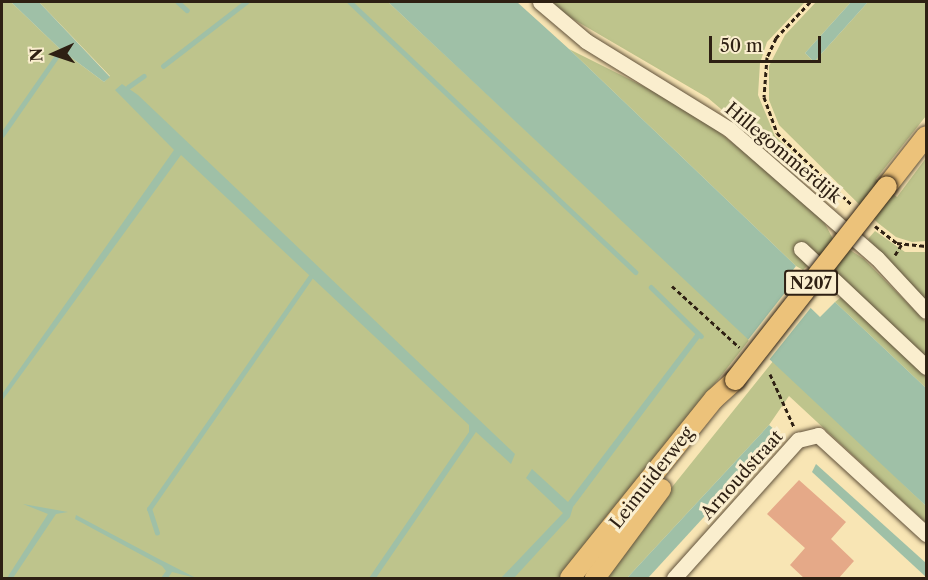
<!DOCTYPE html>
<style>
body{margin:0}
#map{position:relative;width:928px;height:580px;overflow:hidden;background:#f8e5b4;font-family:"Libre Caslon Text",serif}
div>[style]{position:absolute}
.green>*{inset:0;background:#bec48c}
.water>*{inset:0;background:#9fc0a7}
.pier>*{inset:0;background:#f8e5b4}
.stream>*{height:4.5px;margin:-2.25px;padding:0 2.25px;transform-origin:2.25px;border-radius:2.25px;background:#9fc0a7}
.building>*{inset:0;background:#e5a988}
.path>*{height:3px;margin-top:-1.5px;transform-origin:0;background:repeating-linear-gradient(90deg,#2e2013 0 4.5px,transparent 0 7.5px)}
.roads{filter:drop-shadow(0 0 2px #60513b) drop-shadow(0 0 2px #60513b)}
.minor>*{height:15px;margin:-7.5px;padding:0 7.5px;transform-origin:7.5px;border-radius:7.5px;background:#faeece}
.major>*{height:20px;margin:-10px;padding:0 10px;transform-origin:10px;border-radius:10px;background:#ecc27a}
.bridges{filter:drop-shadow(0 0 2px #2e2013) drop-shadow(0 0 2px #2e2013)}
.major-bridge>*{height:20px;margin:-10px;padding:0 10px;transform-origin:10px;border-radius:10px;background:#ecc27a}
span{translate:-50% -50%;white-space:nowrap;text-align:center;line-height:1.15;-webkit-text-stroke:6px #faeece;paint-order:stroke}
.shield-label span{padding:2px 4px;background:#faeece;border:2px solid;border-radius:4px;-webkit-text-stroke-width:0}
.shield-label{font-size:16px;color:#2e2013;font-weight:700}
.street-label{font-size:18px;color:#2e2013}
.frame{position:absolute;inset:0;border:3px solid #2e2013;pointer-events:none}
.north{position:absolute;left:24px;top:24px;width:60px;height:60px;-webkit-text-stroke:4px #faeece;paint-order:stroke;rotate:267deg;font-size:16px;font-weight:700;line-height:24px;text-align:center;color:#2e2013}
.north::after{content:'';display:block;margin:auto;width:21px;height:27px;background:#2e2013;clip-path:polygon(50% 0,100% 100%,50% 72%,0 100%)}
.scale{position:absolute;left:709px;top:36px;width:112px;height:27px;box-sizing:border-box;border:3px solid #2e2013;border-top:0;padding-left:8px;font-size:18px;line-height:21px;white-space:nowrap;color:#2e2013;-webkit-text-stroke:4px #faeece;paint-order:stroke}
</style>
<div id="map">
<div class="green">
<i style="clip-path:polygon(2px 2px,11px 2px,61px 50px,104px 82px,110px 76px,39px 2px,388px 2px,750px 339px,562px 578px,2px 578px)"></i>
<i style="clip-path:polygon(550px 2px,805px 2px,767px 42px,760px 63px,758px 95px,775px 136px,819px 177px,812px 186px,708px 98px,566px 15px)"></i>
<i style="clip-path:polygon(816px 2px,851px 2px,805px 53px,814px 62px,868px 2px,926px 2px,926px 116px,876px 179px,897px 197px,926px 158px,926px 241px,912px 242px,896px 237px,878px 223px,779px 125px,769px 100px,769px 66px,785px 35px)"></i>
<i style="clip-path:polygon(569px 49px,651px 90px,710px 125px,763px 167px,823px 220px,833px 239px,864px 259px,926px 322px,926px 361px,808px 265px,803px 270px,796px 266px)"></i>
<i style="clip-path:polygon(875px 231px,905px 252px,926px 252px,926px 301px,868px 239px)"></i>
<i style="clip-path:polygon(841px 297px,926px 376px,926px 388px,835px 302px)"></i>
<i style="clip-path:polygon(774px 360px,926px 506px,926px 523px,789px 396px,769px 425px,627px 578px,599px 578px)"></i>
</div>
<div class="water">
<i style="clip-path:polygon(11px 2px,39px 2px,110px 77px,104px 82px,61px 50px)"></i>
<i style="clip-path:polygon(388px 2px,517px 2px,569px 49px,796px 266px,784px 282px,820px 317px,835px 302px,926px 388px,926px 506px)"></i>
<i style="clip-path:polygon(851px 2px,868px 2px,814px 62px,805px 53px)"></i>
<i style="clip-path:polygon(122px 84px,138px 95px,515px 454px,511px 464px,476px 432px,376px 578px,369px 578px,469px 432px,469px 425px,181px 155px,2px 401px,2px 394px,174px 150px,115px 90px)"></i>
<i style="clip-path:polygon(697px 332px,701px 336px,573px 507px,570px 517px,514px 578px,501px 578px,563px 513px,526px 478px,532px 469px,568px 502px)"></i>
<i style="clip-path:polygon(769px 425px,780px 434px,648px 578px,627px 578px)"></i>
<i style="clip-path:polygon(816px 464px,926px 563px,926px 577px,812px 472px)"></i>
<i style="clip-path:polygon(23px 504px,68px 512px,56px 514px,13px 578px,7px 578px,48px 514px)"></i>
<i style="clip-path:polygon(76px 515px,157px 558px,196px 578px,172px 572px,168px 578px,161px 578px,166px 571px,162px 566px,75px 519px)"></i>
</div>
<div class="pier">
<i style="clip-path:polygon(791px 285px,813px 305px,769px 360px,748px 340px)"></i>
</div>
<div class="stream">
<i style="left:178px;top:2px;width:12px;rotate:42deg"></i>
<i style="left:350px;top:2px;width:393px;rotate:43.4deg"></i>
<i style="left:163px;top:66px;width:105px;rotate:-37.6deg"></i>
<i style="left:128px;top:87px;width:19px;rotate:-35deg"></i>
<i style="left:2px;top:135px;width:103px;rotate:-55.2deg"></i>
<i style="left:651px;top:287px;width:70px;rotate:44.4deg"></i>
<i style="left:157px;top:533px;width:25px;rotate:-108deg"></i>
<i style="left:149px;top:509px;width:282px;rotate:-55.2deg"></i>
</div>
<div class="building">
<i style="clip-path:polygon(799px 480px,846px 522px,831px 539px,854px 561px,838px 579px,805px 579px,790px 565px,805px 548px,767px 514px)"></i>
</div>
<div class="path">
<i style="left:810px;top:2px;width:50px;rotate:133.4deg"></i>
<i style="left:776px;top:38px;width:21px;rotate:115deg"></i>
<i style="left:767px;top:57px;width:40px;rotate:94.3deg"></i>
<i style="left:764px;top:97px;width:38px;rotate:70deg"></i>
<i style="left:777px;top:133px;width:104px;rotate:43.8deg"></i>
<i style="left:818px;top:188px;width:13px;rotate:-48deg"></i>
<i style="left:875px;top:226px;width:28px;rotate:38deg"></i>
<i style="left:897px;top:243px;width:29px;rotate:6deg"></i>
<i style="left:895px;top:255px;width:13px;rotate:-58deg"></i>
<i style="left:672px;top:286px;width:91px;rotate:42.3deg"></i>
<i style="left:770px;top:374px;width:58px;rotate:65.6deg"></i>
</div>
<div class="roads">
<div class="minor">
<i style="left:540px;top:2px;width:60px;rotate:40.3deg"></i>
<i style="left:586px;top:41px;width:168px;rotate:31.6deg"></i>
<i style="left:729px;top:129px;width:196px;rotate:41.1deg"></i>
<i style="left:877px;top:258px;width:72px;rotate:47.2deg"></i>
<i style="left:801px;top:249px;width:172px;rotate:43.3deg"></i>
<i style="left:674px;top:578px;width:186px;rotate:-48.1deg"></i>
<i style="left:798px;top:440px;width:21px;rotate:-14deg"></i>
<i style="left:818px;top:435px;width:147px;rotate:42.5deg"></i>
</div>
<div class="major">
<i style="left:887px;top:186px;width:63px;rotate:-52deg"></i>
<i style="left:570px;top:578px;width:230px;rotate:-51.2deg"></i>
<i style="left:714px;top:399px;width:28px;rotate:-42deg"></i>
<i style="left:595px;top:578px;width:111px;rotate:-53.4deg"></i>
</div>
</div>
<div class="bridges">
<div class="major-bridge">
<i style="left:735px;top:380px;width:246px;rotate:-51.9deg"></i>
</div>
</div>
<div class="shield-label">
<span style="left:811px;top:283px">N207</span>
</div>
<div class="street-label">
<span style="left:783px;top:153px;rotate:40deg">Hillegommerdijk</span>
<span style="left:742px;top:475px;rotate:-48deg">Arnoudstraat</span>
<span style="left:652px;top:478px;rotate:-52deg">Leimuiderweg</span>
</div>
<div class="frame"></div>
<div class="north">N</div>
<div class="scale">50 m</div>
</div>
